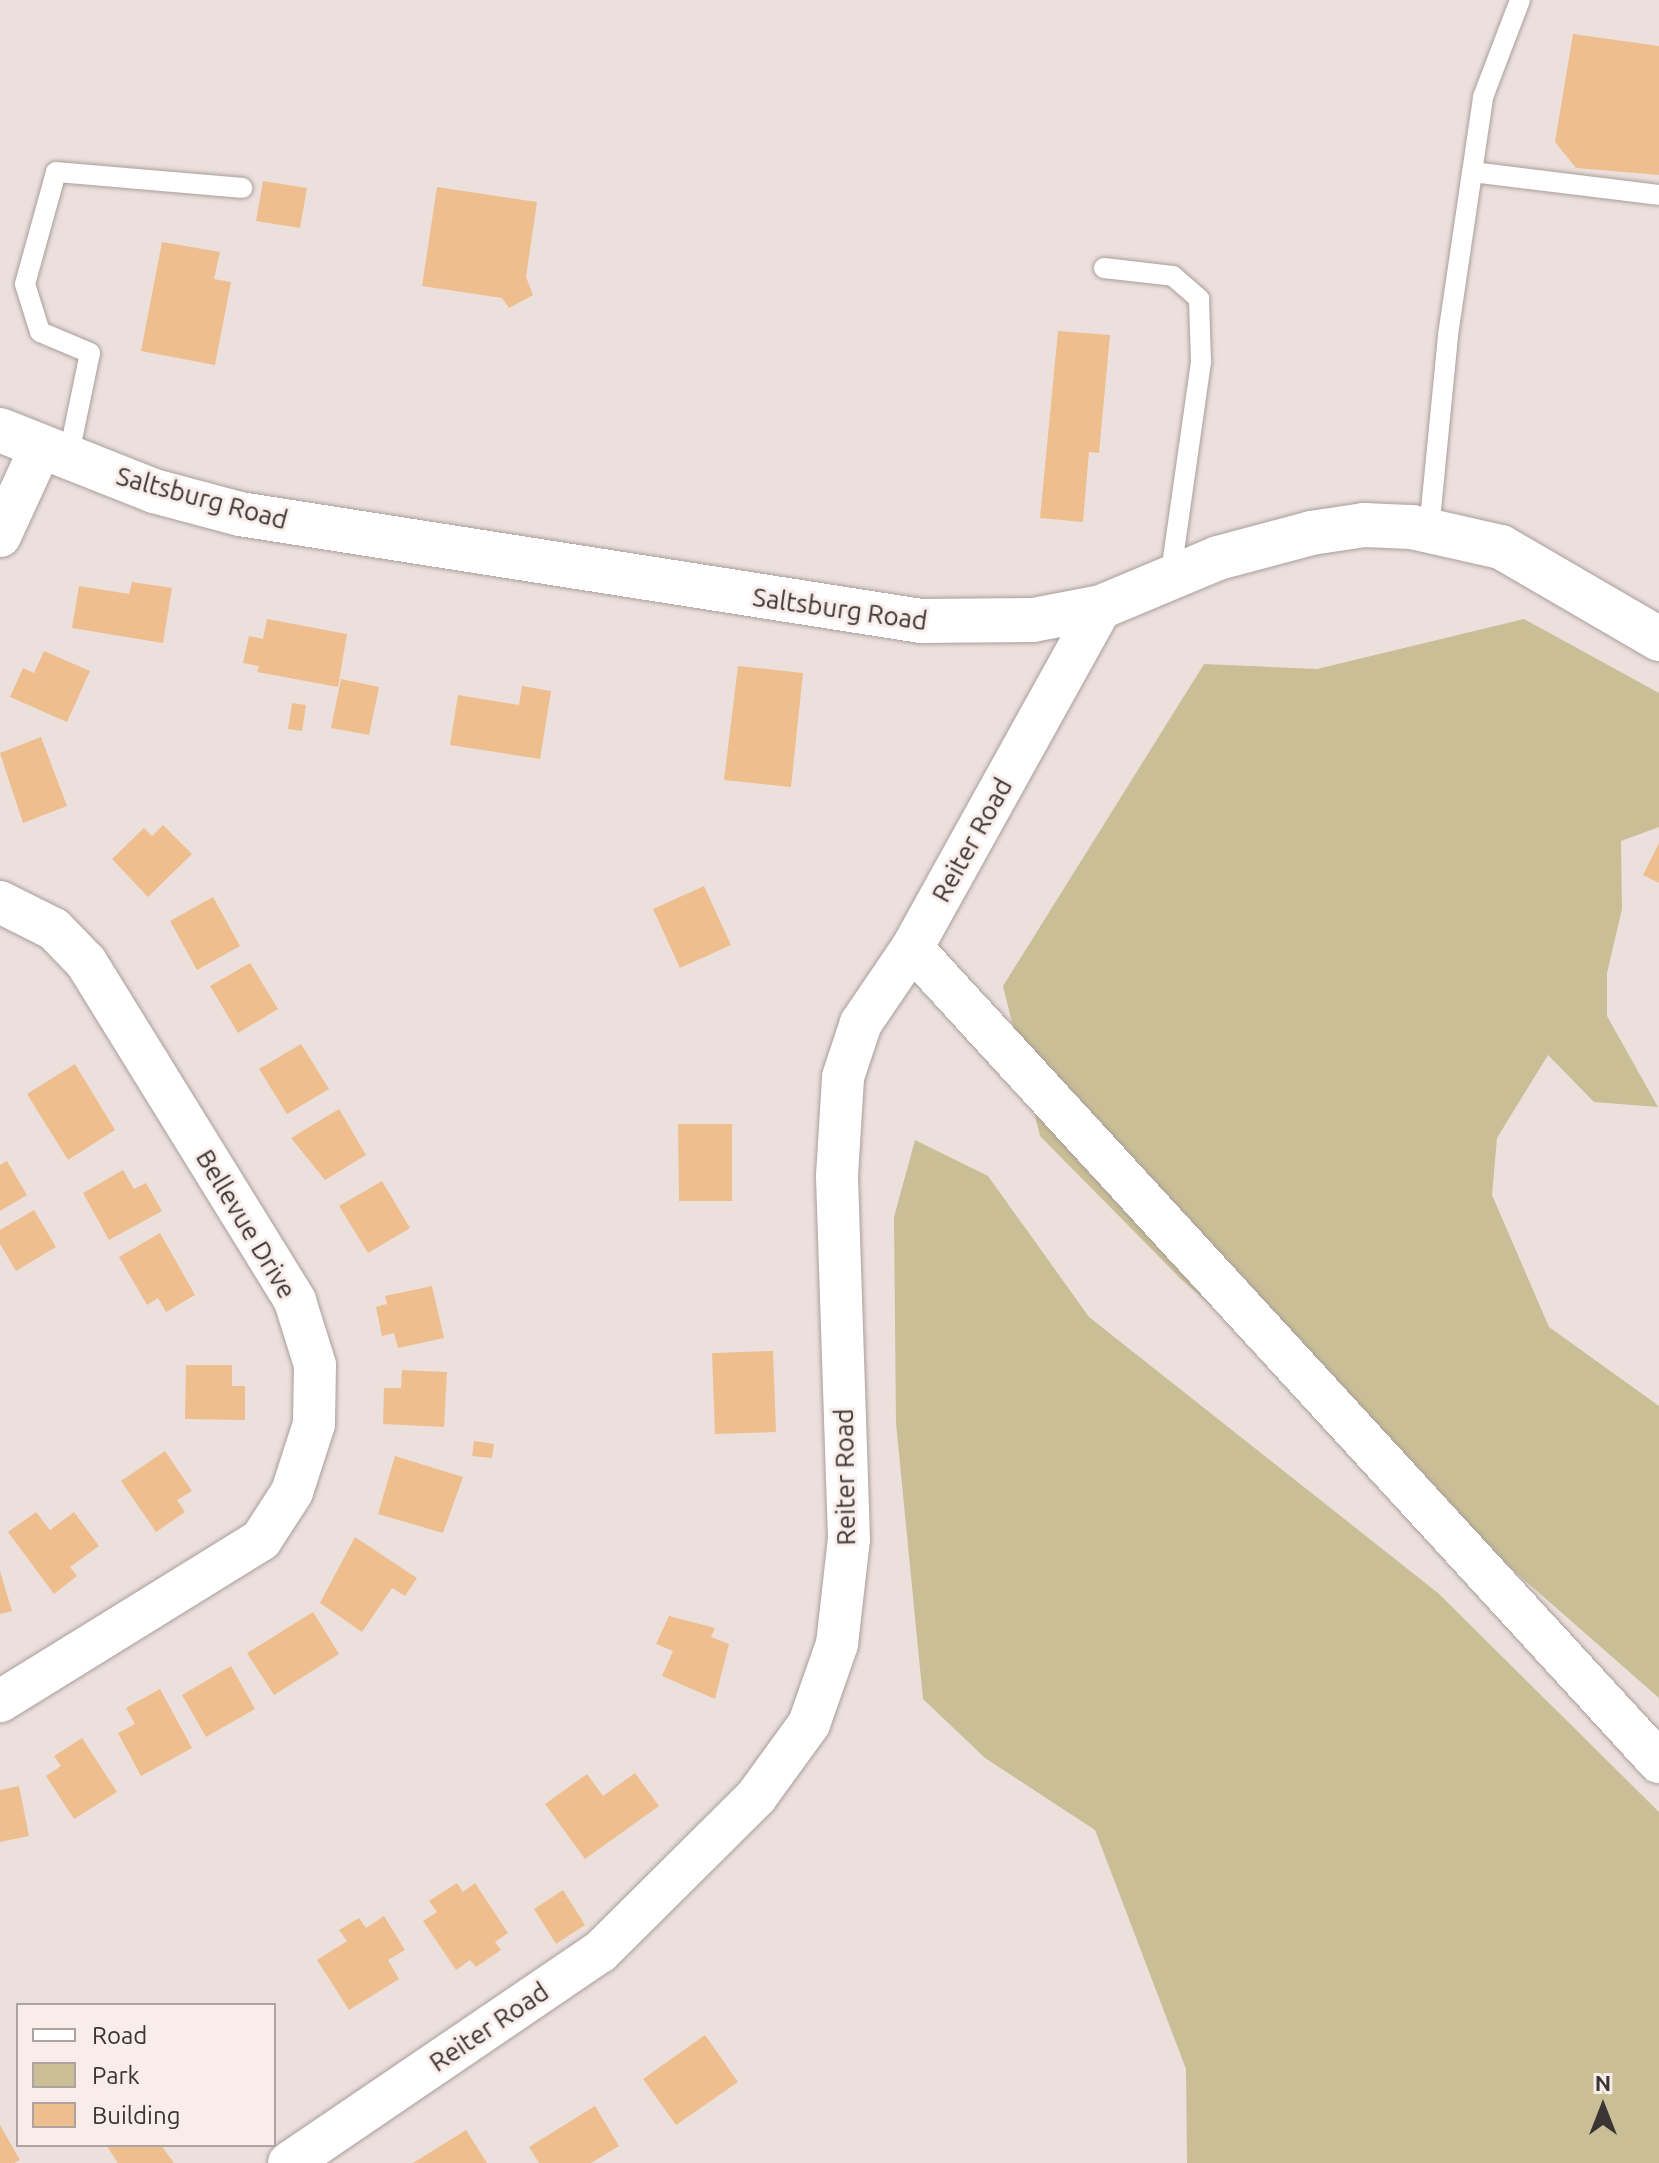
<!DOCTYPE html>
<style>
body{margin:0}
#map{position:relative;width:1659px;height:2163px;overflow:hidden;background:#ece0dd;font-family:Ubuntu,sans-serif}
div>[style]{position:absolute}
.green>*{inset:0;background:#cabe96}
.building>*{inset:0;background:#eebe8f}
.roads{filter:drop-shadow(0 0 2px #a99e9b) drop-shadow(0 0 2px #a99e9b)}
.lane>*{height:20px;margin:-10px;padding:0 10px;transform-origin:10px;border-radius:10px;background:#fff}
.street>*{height:42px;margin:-21px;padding:0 21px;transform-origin:21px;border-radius:21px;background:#fff}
.secondary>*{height:44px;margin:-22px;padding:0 22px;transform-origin:22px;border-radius:22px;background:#fff}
span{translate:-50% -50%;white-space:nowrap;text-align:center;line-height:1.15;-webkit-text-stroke:6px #f9edea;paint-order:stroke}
.street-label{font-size:26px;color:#3a3534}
.legend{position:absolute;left:16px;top:2003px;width:260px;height:144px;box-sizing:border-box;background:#f9edea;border:2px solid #ada3a1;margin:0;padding:10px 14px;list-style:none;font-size:24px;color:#3a3534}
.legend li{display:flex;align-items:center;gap:16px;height:40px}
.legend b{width:40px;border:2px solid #ada3a1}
.north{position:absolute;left:1563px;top:2067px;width:80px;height:80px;-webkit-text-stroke:6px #f9edea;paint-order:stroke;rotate:0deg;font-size:22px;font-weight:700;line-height:32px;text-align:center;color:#3a3534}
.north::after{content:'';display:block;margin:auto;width:28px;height:36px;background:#3a3534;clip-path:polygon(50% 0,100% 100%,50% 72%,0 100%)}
</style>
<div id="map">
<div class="green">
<i style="clip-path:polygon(1524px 619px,1659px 693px,1659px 827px,1621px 841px,1622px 909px,1607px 973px,1607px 1016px,1658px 1107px,1594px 1102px,1548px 1055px,1497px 1138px,1492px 1195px,1549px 1327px,1659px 1406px,1659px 1698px,1181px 1279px,1040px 1136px,1003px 986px,1204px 664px,1317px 669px)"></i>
<i style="clip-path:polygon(915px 1140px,988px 1176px,1089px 1317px,1438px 1593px,1659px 1812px,1659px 2163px,1187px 2163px,1186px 2069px,1095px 1830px,985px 1758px,923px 1699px,896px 1423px,894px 1217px)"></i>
</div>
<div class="building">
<i style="clip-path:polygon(1573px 34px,1659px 46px,1659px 175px,1576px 168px,1555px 142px)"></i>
<i style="clip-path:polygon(263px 181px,307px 188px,300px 228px,256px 221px)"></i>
<i style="clip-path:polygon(437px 187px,537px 202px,526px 277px,533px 295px,509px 308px,502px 298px,422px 286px)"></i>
<i style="clip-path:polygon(162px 242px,220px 252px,214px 279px,231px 282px,215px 365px,141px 351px)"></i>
<i style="clip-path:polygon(1058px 331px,1110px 335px,1099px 453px,1089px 452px,1083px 522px,1040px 518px)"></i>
<i style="clip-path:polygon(132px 582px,172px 588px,163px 643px,72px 628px,79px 586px,129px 594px)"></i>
<i style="clip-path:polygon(267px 619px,347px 634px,338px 687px,257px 672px,259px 666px,243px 663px,249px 636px,263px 639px)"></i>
<i style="clip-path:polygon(44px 651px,90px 671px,67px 722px,10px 697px,23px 668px,34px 673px)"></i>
<i style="clip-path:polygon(738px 666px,803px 673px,791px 787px,724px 780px)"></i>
<i style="clip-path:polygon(341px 679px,379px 687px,369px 735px,331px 728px)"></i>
<i style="clip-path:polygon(522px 686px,551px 691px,540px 759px,450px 745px,458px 695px,519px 705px)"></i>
<i style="clip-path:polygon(292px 703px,306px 705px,302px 731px,288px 729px)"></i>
<i style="clip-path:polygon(41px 737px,67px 806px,23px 823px,0 753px)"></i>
<i style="clip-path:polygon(163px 825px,192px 854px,148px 897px,112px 859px,144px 828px,152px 836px)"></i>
<i style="clip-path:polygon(1659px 843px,1659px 883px,1643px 875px)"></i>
<i style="clip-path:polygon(704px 886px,731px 945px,680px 968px,653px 909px)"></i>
<i style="clip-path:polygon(213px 897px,240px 946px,197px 970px,170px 921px)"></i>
<i style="clip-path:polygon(250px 963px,278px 1009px,238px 1033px,210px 986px)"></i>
<i style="clip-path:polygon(301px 1044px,329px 1089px,287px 1114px,259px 1069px)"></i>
<i style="clip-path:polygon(75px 1064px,115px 1130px,68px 1160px,27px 1094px)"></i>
<i style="clip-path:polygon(339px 1109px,366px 1155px,325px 1180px,291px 1138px)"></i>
<i style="clip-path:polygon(678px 1124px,732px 1124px,732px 1201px,679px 1201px)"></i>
<i style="clip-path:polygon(7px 1161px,27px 1195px,0 1211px,0 1165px)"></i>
<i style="clip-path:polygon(123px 1170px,134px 1189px,146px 1183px,162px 1211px,109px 1240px,83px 1193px)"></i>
<i style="clip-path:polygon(382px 1181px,410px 1228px,368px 1253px,339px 1206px)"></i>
<i style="clip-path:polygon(34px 1210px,56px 1247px,16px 1271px,0 1244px,0 1230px)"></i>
<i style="clip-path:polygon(160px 1233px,195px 1295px,166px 1312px,158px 1298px,147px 1305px,119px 1257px)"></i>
<i style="clip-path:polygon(432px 1286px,444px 1338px,398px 1348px,394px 1333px,382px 1336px,376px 1307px,387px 1304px,385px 1296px)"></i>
<i style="clip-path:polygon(773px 1351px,776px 1432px,715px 1434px,712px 1353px)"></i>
<i style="clip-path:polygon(186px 1365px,232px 1365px,232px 1386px,245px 1386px,245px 1420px,185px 1419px)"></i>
<i style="clip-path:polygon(402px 1370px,447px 1372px,444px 1427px,383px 1424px,384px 1388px,401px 1388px)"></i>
<i style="clip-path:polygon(474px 1441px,494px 1444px,492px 1458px,472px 1456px)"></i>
<i style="clip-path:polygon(165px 1451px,192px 1491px,177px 1500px,185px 1512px,156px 1532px,121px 1481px)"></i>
<i style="clip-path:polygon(395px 1456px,463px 1477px,443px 1533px,378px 1514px)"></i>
<i style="clip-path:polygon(36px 1512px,50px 1530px,74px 1512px,99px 1546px,70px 1567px,77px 1576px,54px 1594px,8px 1532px)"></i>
<i style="clip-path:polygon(355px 1537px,417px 1578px,405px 1596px,392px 1588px,362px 1632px,320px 1603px)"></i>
<i style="clip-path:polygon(0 1571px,12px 1611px,0 1614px)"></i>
<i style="clip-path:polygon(313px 1612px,339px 1654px,274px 1695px,247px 1653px)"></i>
<i style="clip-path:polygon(669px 1616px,715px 1628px,711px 1637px,729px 1644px,715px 1699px,662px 1676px,673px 1651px,656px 1644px)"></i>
<i style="clip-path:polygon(231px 1666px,255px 1709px,206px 1737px,182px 1695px)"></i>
<i style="clip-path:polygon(160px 1689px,192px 1748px,141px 1776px,118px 1733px,135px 1724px,126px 1708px)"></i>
<i style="clip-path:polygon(82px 1738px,117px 1792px,74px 1819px,46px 1776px,61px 1766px,54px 1756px)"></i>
<i style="clip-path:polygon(635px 1773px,659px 1806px,585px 1859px,545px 1804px,587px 1774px,603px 1796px)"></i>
<i style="clip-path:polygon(19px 1786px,29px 1836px,0 1842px,0 1790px)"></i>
<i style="clip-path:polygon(457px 1883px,463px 1892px,475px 1883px,508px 1933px,495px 1942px,501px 1950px,476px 1967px,470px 1960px,456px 1970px,423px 1921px,437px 1912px,429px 1901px)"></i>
<i style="clip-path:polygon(563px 1890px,585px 1925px,556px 1944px,534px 1909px)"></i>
<i style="clip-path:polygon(384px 1916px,405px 1950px,388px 1960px,399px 1979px,349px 2010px,317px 1960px,347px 1941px,339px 1930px,359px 1918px,366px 1928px)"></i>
<i style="clip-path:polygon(705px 2035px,738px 2082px,676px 2125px,643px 2079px)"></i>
<i style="clip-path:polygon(595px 2106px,619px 2146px,591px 2163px,539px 2163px,529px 2147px)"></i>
<i style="clip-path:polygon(0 2125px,20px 2160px,14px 2163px,0 2163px)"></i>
<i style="clip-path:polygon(466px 2130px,487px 2163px,413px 2163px)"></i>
<i style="clip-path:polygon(106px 2145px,161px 2145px,174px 2163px,118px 2163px)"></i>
</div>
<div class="roads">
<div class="lane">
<i style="left:1472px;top:172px;width:188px;rotate:7deg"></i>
<i style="left:1104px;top:268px;width:69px;rotate:6.6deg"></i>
<i style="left:1173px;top:276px;width:35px;rotate:41deg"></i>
<i style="left:1199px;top:299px;width:63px;rotate:88.2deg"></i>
<i style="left:1201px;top:362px;width:219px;rotate:98.1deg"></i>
<i style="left:68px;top:459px;width:108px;rotate:-78.3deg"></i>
<i style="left:90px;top:353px;width:54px;rotate:-157.2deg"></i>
<i style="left:40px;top:332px;width:50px;rotate:-107.4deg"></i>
<i style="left:25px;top:284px;width:116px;rotate:-74.5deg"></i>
<i style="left:56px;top:172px;width:187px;rotate:4.9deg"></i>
<i style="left:1429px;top:530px;width:196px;rotate:-84.4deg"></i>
<i style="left:1448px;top:335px;width:241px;rotate:-81.6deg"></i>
<i style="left:1483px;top:97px;width:104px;rotate:-69.1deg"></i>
</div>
<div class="street">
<i style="left:0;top:536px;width:96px;rotate:-65.3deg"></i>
<i style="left:0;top:902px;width:60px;rotate:26.6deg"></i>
<i style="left:54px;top:929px;width:46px;rotate:45.9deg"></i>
<i style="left:86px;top:962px;width:398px;rotate:58.3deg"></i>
<i style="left:295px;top:1301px;width:67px;rotate:72.6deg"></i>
<i style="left:315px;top:1365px;width:59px;rotate:91deg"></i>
<i style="left:314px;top:1424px;width:71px;rotate:107.9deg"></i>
<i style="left:292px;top:1492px;width:57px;rotate:122.9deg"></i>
<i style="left:261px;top:1540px;width:307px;rotate:148.3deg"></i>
<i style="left:912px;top:948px;width:1105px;rotate:47.46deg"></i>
<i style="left:289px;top:2163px;width:376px;rotate:-34.2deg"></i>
<i style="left:600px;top:1952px;width:220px;rotate:-44.8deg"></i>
<i style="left:756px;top:1797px;width:90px;rotate:-54deg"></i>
<i style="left:809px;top:1724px;width:85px;rotate:-70.7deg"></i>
<i style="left:837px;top:1644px;width:106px;rotate:-83.5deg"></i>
<i style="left:849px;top:1539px;width:363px;rotate:-91.9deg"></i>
<i style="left:837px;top:1176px;width:99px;rotate:-86.5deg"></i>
<i style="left:843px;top:1077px;width:57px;rotate:-71.6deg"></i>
<i style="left:861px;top:1023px;width:91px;rotate:-55.8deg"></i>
<i style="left:912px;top:948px;width:390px;rotate:-61deg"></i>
</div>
<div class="secondary">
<i style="left:0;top:430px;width:166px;rotate:21.6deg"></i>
<i style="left:154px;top:491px;width:89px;rotate:15deg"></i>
<i style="left:240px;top:514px;width:689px;rotate:8.93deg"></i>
<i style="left:921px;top:621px;width:112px;rotate:-0.5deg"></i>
<i style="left:1033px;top:620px;width:69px;rotate:-10.8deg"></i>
<i style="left:1101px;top:607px;width:127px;rotate:-22.7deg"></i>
<i style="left:1218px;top:558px;width:96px;rotate:-15deg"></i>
<i style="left:1311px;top:533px;width:54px;rotate:-8.6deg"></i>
<i style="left:1364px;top:525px;width:48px;rotate:2.4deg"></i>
<i style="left:1412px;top:527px;width:91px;rotate:12.7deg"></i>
<i style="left:1501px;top:547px;width:183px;rotate:30.2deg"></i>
</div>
</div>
<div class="street-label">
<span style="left:202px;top:498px;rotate:15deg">Saltsburg Road</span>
<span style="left:840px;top:609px;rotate:8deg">Saltsburg Road</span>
<span style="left:972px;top:840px;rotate:-61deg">Reiter Road</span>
<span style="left:246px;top:1224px;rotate:59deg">Bellevue Drive</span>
<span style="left:845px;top:1477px;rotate:-91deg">Reiter Road</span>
<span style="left:489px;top:2027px;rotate:-34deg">Reiter Road</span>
</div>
<ul class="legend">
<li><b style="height:10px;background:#fff"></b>Road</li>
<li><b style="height:22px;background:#cabe96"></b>Park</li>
<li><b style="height:22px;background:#eebe8f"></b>Building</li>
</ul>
<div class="north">N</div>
</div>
